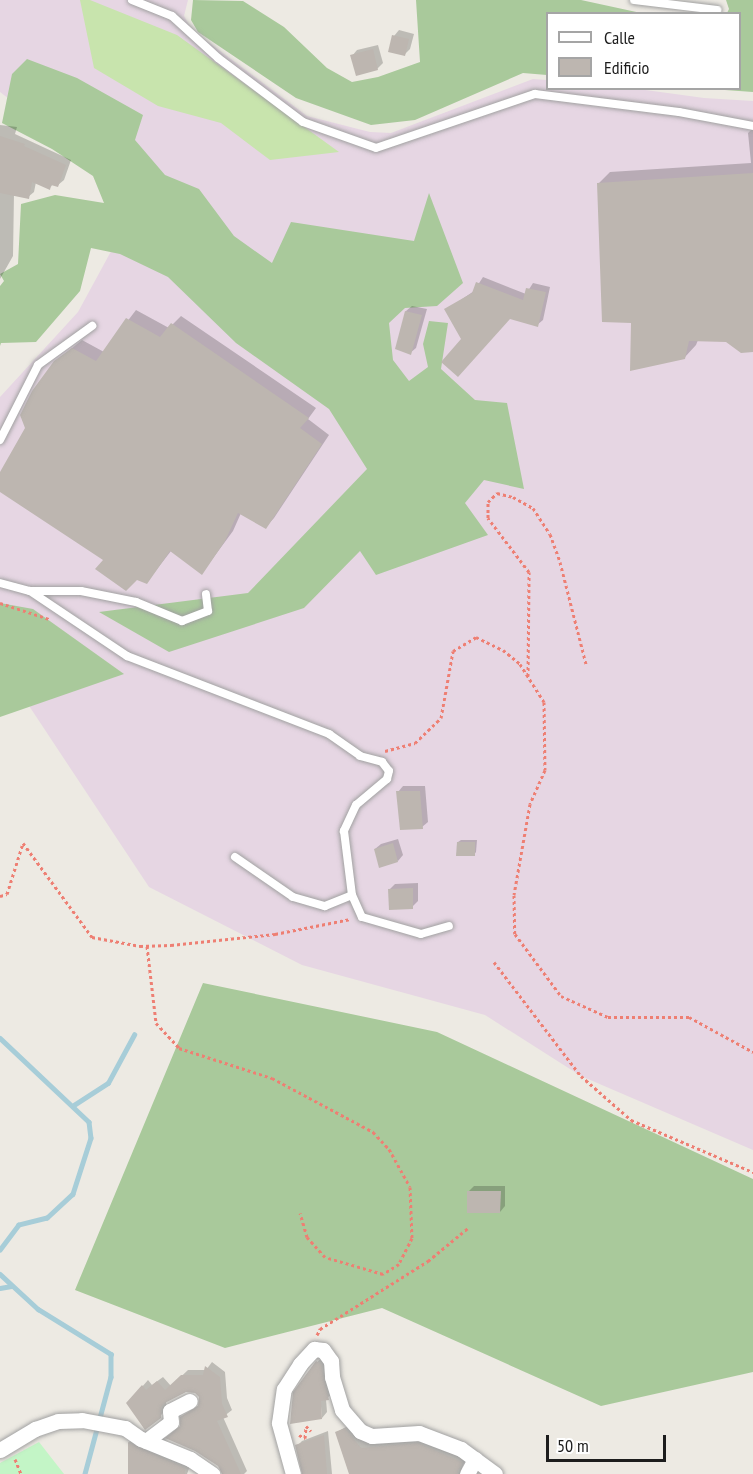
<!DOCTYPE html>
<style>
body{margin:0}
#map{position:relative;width:753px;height:1474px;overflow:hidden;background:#edeae3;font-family:"PT Sans Narrow",sans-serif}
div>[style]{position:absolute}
.industrial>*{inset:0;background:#e6d6e3}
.grass>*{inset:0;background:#c8e4ad}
.forest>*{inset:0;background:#a9c99b}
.park>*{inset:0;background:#c3f5c6}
.shadow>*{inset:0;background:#0003}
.stream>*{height:4.5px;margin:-2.25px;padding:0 2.25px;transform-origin:2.25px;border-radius:2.25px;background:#a7cdd8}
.building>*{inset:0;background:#bdb6b0}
.path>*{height:3px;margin-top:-1.5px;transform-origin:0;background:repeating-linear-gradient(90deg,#ee7f73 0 3px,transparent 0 6px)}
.roads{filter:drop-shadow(0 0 2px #a1a1a1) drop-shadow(0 0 2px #a1a1a1)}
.lane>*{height:8px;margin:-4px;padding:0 4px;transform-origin:4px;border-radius:4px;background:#fff}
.street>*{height:15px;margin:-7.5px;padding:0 7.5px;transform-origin:7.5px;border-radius:7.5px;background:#fff}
span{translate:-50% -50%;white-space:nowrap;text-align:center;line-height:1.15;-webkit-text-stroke:4.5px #fff;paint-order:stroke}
.legend{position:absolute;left:546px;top:12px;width:195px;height:78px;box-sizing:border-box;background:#fff;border:2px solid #a5a5a5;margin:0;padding:8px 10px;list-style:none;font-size:18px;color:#1d1d1d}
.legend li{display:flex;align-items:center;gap:12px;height:30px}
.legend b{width:30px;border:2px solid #a5a5a5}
.scale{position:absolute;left:546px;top:1435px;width:120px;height:27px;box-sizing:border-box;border:3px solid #1d1d1d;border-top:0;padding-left:8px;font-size:18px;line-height:21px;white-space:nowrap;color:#1d1d1d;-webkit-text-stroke:4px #fff;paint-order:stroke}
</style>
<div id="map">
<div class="industrial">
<i style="clip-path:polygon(0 0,188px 0,184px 16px,192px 30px,307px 116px,370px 132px,391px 133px,533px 79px,547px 80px,548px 88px,631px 88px,704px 98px,753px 101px,753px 1150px,581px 1076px,485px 1015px,302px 965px,149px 887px,0 662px,0 397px,78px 312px,140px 198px,0 92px)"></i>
</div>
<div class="grass">
<i style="clip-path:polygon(80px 0,90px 0,177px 35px,339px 152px,270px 160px,221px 123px,158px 106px,94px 68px)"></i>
</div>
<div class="forest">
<i style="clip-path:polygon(193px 0,243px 1px,284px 27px,327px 68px,352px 82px,378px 77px,420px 62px,416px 0,581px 0,641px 13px,548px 14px,547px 75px,523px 73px,415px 120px,371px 125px,296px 98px,198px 32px,191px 20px)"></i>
<i style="clip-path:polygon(726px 0,753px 0,753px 92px,711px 89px,740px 88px,740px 14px,727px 13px,729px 9px)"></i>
<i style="clip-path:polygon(27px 59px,77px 78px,143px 115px,135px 140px,165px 175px,199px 189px,234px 236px,272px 263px,291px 222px,414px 241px,429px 193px,463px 283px,437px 306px,405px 308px,389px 323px,393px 360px,409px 381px,428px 367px,423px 344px,429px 321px,448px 323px,441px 369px,475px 400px,507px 403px,524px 489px,484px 480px,465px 503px,488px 535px,376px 575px,360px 551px,304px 608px,169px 652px,99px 612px,248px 593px,367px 469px,329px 409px,236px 343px,168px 277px,120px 254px,91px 248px,80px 291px,36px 342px,1px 343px,0 346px,0 286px,4px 281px,0 274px,18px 264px,21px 204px,55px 195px,104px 203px,93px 176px,52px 149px,2px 123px,12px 74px)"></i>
<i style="clip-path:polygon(0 603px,33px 609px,124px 674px,0 717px)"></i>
<i style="clip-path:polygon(203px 983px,437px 1032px,753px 1179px,753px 1372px,601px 1406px,382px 1308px,225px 1348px,75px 1290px)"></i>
</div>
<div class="park">
<i style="clip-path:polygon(39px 1442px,64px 1474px,0 1474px,0 1463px)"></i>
</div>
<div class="shadow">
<i style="clip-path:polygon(399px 30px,414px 34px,410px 49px,405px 54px,394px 36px)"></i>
<i style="clip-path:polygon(378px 45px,383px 63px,377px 69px,352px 56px,357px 50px)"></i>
<i style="clip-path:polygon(0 125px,17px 127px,15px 134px,71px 160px,64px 180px,58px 185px,53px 184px,50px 188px,36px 182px,34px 192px,28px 197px,14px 194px,13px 256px,0 279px)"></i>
<i style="clip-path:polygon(753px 128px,753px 351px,727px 341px,698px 340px,696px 345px,685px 357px,633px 322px,598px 184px,610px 172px,751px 163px,748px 133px)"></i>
<i style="clip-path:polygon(483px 277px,526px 294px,533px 283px,550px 287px,543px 320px,537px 325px,510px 318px,463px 340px,446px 310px,474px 291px)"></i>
<i style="clip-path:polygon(412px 306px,427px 309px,416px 348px,410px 353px,406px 311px)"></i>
<i style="clip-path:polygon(136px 310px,169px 328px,181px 316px,316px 408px,308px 419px,329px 435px,274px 518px,266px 527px,241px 513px,233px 531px,202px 573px,171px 551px,147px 582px,106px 560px,0 490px,0 475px,27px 428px,55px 362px,82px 340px,104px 352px)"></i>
<i style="clip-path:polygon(403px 786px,425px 786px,428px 822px,422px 827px,398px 792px)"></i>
<i style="clip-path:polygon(398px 839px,403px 855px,398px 861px,375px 849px,381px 844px)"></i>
<i style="clip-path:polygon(461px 840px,477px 840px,476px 852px,474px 855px,458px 842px)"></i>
<i style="clip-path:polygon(418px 883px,418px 901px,412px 907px,390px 889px,395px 884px)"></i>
<i style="clip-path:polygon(474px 1186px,505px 1186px,505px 1206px,500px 1212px,469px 1191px)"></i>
<i style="clip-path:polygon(323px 1357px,333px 1393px,326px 1399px,327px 1412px,322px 1418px,317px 1362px)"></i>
<i style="clip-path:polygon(212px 1362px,225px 1372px,227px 1398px,232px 1410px,223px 1417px,247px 1471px,244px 1474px,223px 1474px,219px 1465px,181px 1426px,182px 1417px,199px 1405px,200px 1395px,190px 1390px,166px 1400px,166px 1410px,160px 1416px,128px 1403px,148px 1380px,152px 1385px,163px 1377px,171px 1386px,188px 1370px,206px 1370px)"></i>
<i style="clip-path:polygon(351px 1424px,367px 1443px,423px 1438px,467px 1456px,462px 1468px,465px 1474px,351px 1474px,337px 1432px)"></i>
<i style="clip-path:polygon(328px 1431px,332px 1474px,304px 1474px,297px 1446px,302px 1441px)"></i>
<i style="clip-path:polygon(134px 1437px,191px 1463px,187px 1474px,130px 1474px,129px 1442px)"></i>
</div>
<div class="stream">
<i style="left:0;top:1038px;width:122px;rotate:43.3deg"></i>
<i style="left:89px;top:1122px;width:16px;rotate:83deg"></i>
<i style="left:91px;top:1138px;width:59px;rotate:107.8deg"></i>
<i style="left:73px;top:1194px;width:35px;rotate:137deg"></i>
<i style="left:47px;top:1218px;width:29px;rotate:166deg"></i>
<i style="left:19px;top:1225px;width:31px;rotate:127deg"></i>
<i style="left:74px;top:1105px;width:40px;rotate:-32.9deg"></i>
<i style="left:108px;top:1083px;width:55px;rotate:-61.6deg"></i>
<i style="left:0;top:1274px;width:52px;rotate:42.6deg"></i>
<i style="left:38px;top:1309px;width:86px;rotate:31.7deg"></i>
<i style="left:111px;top:1354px;width:23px;rotate:90deg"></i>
<i style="left:111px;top:1377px;width:100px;rotate:105deg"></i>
<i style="left:0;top:1288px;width:11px;rotate:-10deg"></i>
</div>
<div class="building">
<i style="clip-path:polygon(392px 35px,409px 39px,405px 56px,388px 52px)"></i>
<i style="clip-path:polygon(373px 49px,378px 70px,356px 76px,350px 55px)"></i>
<i style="clip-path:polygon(0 136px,25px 144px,24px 146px,66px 165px,58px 187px,51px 185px,50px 190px,32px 182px,29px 199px,0 193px)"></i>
<i style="clip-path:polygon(753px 173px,753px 352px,741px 353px,726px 342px,689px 341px,685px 359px,630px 371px,631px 323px,602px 322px,597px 183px)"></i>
<i style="clip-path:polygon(476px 282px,523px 300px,526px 288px,546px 292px,538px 327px,510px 319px,458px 377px,441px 362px,461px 339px,444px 309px,472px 293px)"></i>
<i style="clip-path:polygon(405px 311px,422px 315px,411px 355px,395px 349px)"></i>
<i style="clip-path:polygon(126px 318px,160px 337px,171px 323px,309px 418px,300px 428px,322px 444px,266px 529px,238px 513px,225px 541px,202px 575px,170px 551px,147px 584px,137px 580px,126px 591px,95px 569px,103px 560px,0 492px,0 472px,25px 428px,20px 415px,32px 391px,54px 361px,72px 348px,96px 361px)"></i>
<i style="clip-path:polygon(396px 791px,420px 791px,423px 829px,400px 830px)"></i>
<i style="clip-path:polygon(457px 842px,475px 842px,475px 856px,456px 856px)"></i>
<i style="clip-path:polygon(393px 843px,398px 862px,379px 868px,374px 849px)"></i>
<i style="clip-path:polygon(413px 888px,413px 909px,389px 910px,388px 889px)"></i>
<i style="clip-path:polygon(467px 1191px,501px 1191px,500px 1213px,467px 1213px)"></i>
<i style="clip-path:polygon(316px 1361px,321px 1364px,329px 1400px,321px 1401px,322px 1419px,290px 1424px,293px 1392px)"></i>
<i style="clip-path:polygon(205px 1366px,220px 1377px,222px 1404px,228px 1417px,217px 1421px,241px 1474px,222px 1474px,218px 1466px,195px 1451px,165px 1438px,180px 1426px,180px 1417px,198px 1406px,199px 1397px,195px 1393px,186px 1392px,165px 1403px,161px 1407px,161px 1418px,145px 1430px,126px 1403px,142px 1385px,146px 1390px,157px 1381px,165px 1390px,181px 1375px,203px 1375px)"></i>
<i style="clip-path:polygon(345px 1428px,361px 1448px,418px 1443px,462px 1462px,457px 1474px,349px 1474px,335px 1432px)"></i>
<i style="clip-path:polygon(324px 1435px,327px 1474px,302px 1474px,295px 1445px)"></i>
<i style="clip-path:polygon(128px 1442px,185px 1468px,185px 1474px,128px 1474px)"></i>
</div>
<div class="path">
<i style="left:0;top:603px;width:52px;rotate:18.1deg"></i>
<i style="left:528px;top:676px;width:104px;rotate:-89.4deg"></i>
<i style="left:529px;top:572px;width:68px;rotate:-127.2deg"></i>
<i style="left:488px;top:518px;width:16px;rotate:-90deg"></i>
<i style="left:488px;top:502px;width:13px;rotate:-45deg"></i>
<i style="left:497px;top:493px;width:16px;rotate:14deg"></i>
<i style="left:513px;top:497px;width:23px;rotate:29deg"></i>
<i style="left:533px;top:508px;width:31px;rotate:57deg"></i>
<i style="left:550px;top:534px;width:30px;rotate:70deg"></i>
<i style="left:560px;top:562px;width:105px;rotate:75.7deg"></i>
<i style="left:385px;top:751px;width:31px;rotate:-15deg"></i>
<i style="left:415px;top:743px;width:36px;rotate:-44deg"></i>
<i style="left:441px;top:718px;width:68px;rotate:-79.8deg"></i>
<i style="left:453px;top:651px;width:27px;rotate:-31deg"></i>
<i style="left:476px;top:637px;width:30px;rotate:26deg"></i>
<i style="left:503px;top:650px;width:22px;rotate:39deg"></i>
<i style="left:520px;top:664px;width:45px;rotate:57.7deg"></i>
<i style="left:544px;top:702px;width:68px;rotate:89.2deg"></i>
<i style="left:545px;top:770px;width:37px;rotate:114deg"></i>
<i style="left:530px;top:804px;width:92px;rotate:100deg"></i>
<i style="left:514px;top:895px;width:39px;rotate:89deg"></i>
<i style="left:515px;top:934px;width:77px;rotate:53.4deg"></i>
<i style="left:561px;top:996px;width:51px;rotate:24.1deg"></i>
<i style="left:608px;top:1017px;width:81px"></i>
<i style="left:689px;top:1017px;width:73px;rotate:28.7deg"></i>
<i style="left:0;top:896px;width:7px;rotate:-16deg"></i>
<i style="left:7px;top:894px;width:53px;rotate:-72.6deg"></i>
<i style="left:23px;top:843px;width:117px;rotate:53.7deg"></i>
<i style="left:92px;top:937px;width:49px;rotate:10.6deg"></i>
<i style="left:140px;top:946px;width:31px;rotate:-2deg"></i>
<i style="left:171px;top:945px;width:105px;rotate:-6deg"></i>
<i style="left:275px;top:934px;width:77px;rotate:-11.2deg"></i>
<i style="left:147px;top:946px;width:78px;rotate:83.3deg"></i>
<i style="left:156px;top:1023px;width:34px;rotate:47deg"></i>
<i style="left:179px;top:1048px;width:98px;rotate:17.9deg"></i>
<i style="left:272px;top:1078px;width:115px;rotate:28.1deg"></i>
<i style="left:373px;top:1132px;width:23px;rotate:47deg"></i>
<i style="left:389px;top:1149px;width:43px;rotate:61.1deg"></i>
<i style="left:410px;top:1187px;width:51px;rotate:87.8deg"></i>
<i style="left:412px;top:1238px;width:29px;rotate:117deg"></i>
<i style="left:399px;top:1264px;width:19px;rotate:148deg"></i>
<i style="left:383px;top:1274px;width:60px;rotate:-163.7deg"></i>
<i style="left:325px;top:1257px;width:27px;rotate:-132deg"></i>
<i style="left:307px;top:1237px;width:25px;rotate:-106deg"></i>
<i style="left:494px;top:962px;width:143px;rotate:52.7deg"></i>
<i style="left:581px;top:1076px;width:67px;rotate:41.3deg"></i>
<i style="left:631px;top:1120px;width:133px;rotate:23.1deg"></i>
<i style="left:317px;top:1335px;width:7px;rotate:-63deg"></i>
<i style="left:320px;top:1329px;width:128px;rotate:-32.2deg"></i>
<i style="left:428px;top:1261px;width:52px;rotate:-39.5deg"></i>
<i style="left:299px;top:1435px;width:7px;rotate:27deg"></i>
<i style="left:305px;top:1438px;width:12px;rotate:-85deg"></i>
<i style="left:306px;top:1426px;width:7px;rotate:45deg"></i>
<i style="left:15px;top:1459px;width:16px;rotate:68deg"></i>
</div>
<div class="roads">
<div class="lane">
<i style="left:132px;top:0;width:43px;rotate:21.8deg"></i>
<i style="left:172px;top:16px;width:62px;rotate:42.4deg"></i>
<i style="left:218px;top:58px;width:106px;rotate:37deg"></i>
<i style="left:303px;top:122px;width:77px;rotate:19.6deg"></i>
<i style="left:376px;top:148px;width:168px;rotate:-18.8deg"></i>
<i style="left:535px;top:94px;width:145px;rotate:7.1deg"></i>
<i style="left:679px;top:112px;width:75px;rotate:10.7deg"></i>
<i style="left:634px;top:0;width:84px;rotate:6.9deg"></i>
<i style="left:0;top:440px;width:84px;rotate:-63.1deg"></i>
<i style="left:38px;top:365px;width:67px;rotate:-35.8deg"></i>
<i style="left:0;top:583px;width:31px;rotate:15deg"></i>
<i style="left:30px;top:591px;width:51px"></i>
<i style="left:81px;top:591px;width:56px;rotate:11.3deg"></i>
<i style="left:136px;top:602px;width:50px;rotate:22.4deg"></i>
<i style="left:182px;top:621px;width:28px;rotate:-21deg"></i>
<i style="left:208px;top:611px;width:17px;rotate:-97deg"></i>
<i style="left:30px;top:591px;width:117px;rotate:33.8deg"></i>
<i style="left:127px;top:656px;width:217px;rotate:21.1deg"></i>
<i style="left:329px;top:734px;width:38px;rotate:35deg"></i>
<i style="left:360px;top:756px;width:23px;rotate:15deg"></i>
<i style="left:382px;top:762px;width:11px;rotate:52deg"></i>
<i style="left:389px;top:771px;width:8px;rotate:104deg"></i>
<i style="left:387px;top:779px;width:40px;rotate:140deg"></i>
<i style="left:356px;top:805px;width:29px;rotate:115deg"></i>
<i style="left:344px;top:831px;width:64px;rotate:82.9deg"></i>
<i style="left:352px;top:895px;width:24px;rotate:66deg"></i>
<i style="left:362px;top:917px;width:61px;rotate:16.1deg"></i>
<i style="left:421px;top:934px;width:29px;rotate:-16deg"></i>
<i style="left:235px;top:857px;width:70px;rotate:34.6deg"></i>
<i style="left:293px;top:897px;width:33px;rotate:16deg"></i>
<i style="left:325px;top:906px;width:29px;rotate:-22deg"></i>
</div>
<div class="street">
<i style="left:146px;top:1441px;width:31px;rotate:-37deg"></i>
<i style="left:171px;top:1422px;width:11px;rotate:-95deg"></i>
<i style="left:170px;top:1411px;width:22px;rotate:-27deg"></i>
<i style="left:0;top:1450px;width:41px;rotate:-31deg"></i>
<i style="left:35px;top:1429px;width:24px;rotate:-19deg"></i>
<i style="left:58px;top:1421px;width:24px;rotate:-2deg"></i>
<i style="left:82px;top:1420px;width:44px;rotate:10.5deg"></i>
<i style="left:125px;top:1428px;width:19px;rotate:35deg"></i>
<i style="left:141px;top:1439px;width:53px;rotate:22.2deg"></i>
<i style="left:190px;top:1459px;width:27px;rotate:34deg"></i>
<i style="left:293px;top:1474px;width:53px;rotate:-105.4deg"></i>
<i style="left:279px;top:1423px;width:34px;rotate:-82deg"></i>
<i style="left:284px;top:1389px;width:30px;rotate:-57deg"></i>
<i style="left:300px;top:1364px;width:21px;rotate:-47deg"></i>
<i style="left:314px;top:1349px;width:9px;rotate:6deg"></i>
<i style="left:323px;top:1350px;width:14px;rotate:54deg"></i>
<i style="left:331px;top:1361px;width:16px;rotate:86deg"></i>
<i style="left:332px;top:1377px;width:34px;rotate:73deg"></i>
<i style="left:342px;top:1410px;width:28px;rotate:49deg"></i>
<i style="left:360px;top:1431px;width:13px;rotate:23deg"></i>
<i style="left:372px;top:1436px;width:47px;rotate:-3.7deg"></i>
<i style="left:419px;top:1433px;width:45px;rotate:20.9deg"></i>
<i style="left:461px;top:1449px;width:42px;rotate:36.3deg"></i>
<i style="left:467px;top:1474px;width:17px;rotate:-62deg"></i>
</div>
</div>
<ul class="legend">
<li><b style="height:8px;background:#fff"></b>Calle</li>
<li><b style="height:16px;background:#bdb6b0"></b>Edificio</li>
</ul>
<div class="scale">50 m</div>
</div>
